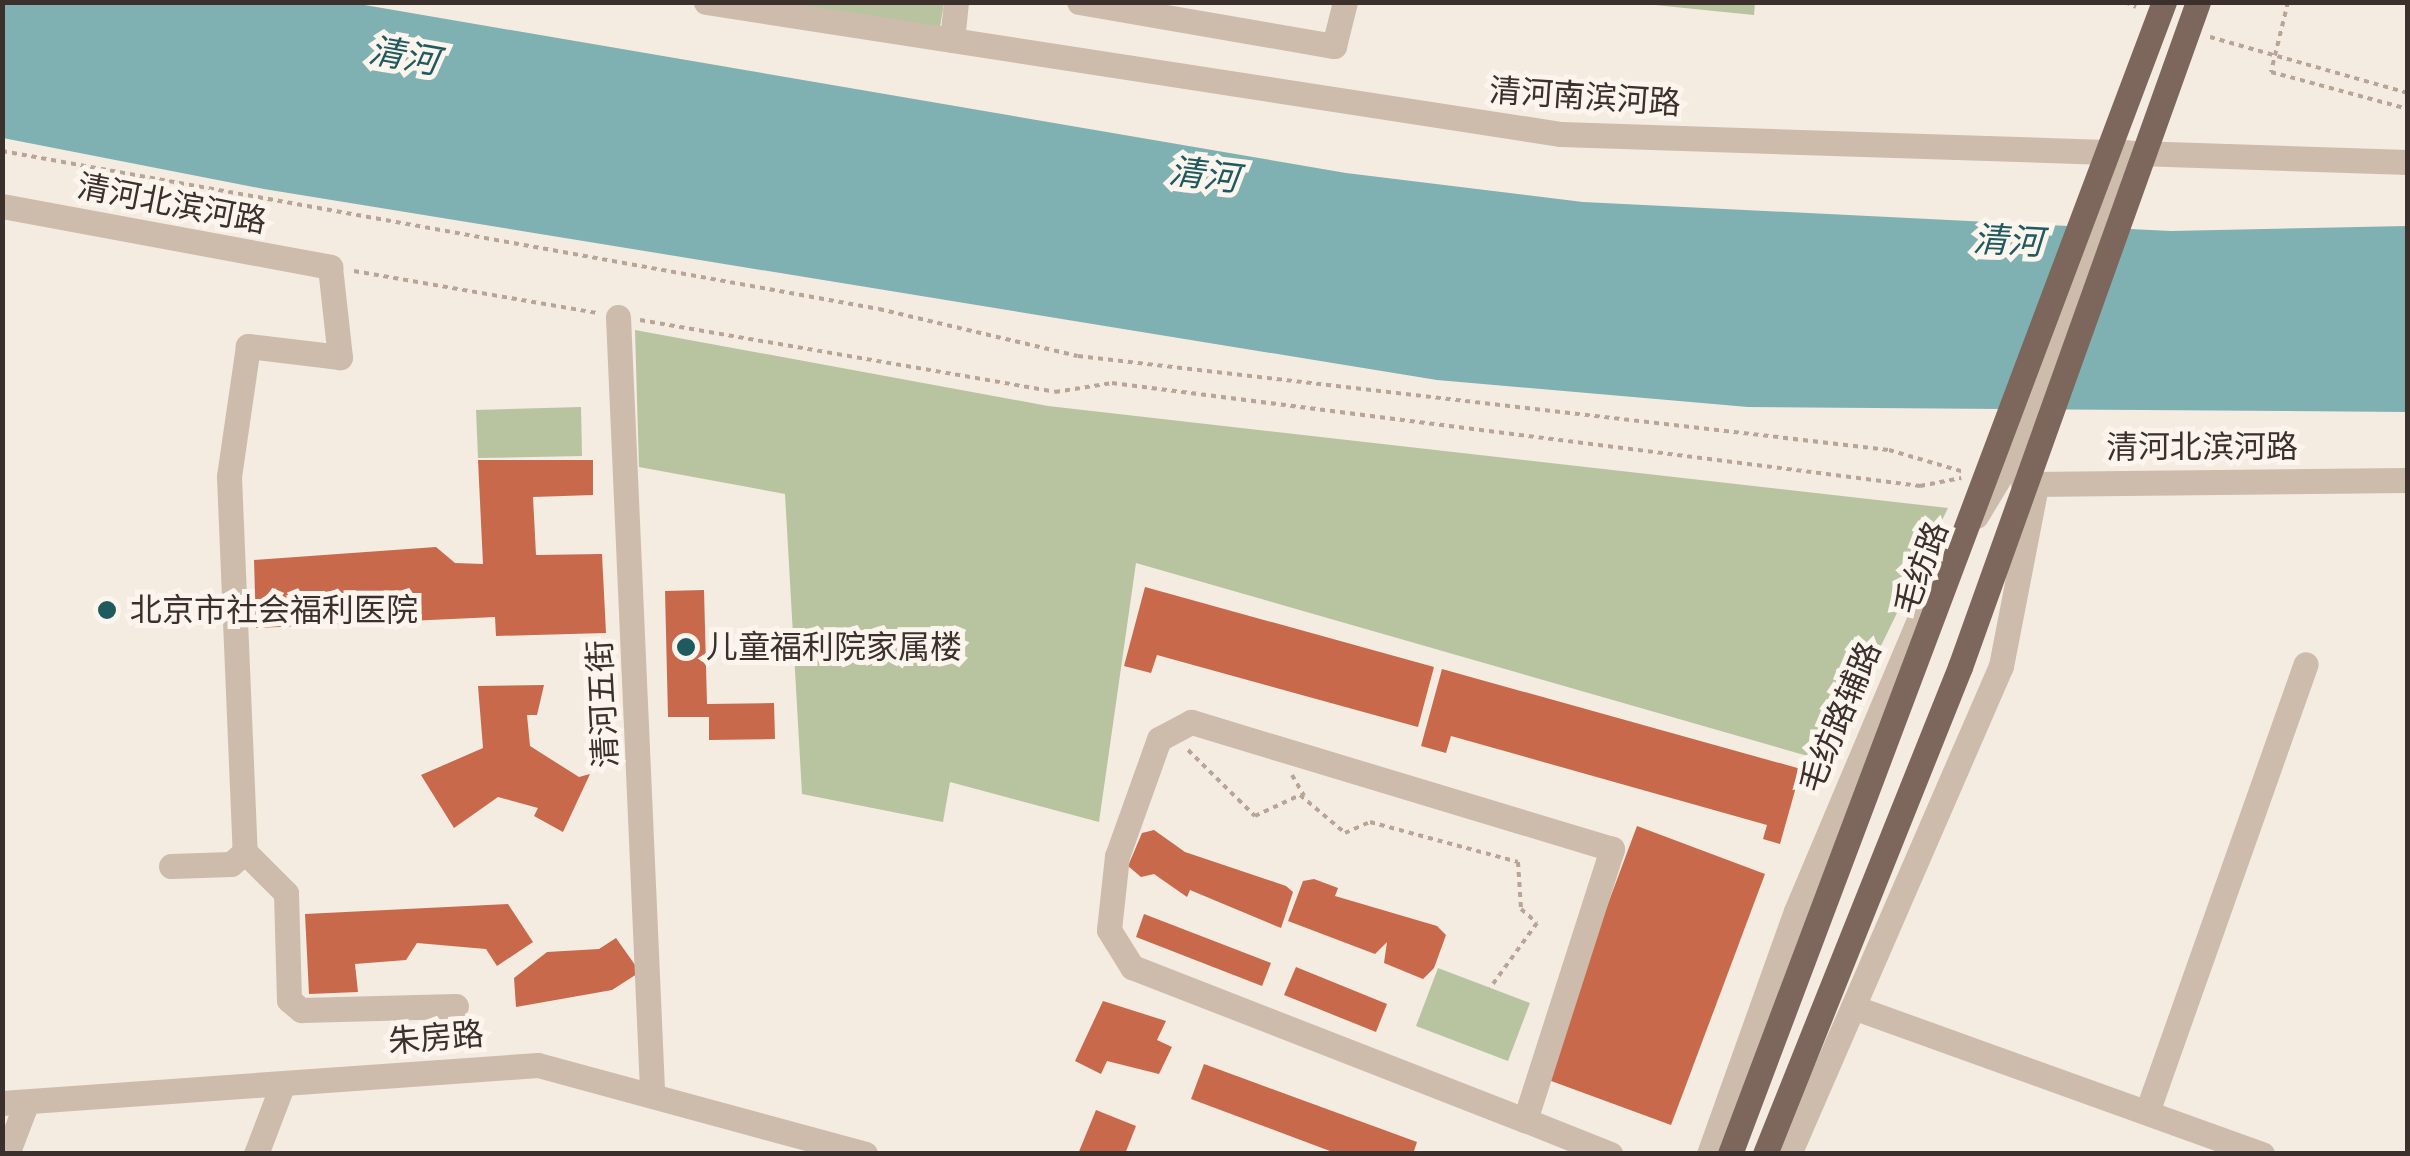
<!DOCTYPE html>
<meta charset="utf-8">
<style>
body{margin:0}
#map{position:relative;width:2410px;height:1156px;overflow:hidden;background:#f4ebe1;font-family:"Asap Condensed","Noto Sans SC",sans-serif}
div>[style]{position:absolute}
.green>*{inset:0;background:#b8c4a0}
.water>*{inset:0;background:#7fb0b2}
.building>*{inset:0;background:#c8694b}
.path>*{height:4px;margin-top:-2px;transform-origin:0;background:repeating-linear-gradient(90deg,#b9a596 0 5px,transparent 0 10px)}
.minor>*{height:25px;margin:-12.5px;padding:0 12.5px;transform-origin:12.5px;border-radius:12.5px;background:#cdbbac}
.path-bridge>*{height:4px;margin-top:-2px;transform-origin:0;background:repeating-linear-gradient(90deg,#b9a596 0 5px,transparent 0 10px)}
.major-bridge>*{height:25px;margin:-12.5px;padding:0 12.5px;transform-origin:12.5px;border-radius:12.5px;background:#7d675c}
.dots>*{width:28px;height:28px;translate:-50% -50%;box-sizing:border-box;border:5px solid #fbf5ee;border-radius:50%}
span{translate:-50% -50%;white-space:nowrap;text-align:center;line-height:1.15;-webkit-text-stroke:10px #fbf5ee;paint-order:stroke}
.street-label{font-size:32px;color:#3b302b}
.poi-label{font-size:32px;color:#3b302b}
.left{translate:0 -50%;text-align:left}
.water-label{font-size:35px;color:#1f5a5e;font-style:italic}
.frame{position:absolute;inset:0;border:5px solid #3b302b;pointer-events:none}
</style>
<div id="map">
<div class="green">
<i style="clip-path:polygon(777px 3px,944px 3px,940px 27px)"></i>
<i style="clip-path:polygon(1635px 3px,1755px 3px,1754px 15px)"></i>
<i style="clip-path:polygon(635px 330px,1048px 406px,1948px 508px,1825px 761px,1136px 563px,1099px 822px,950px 782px,943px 822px,802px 794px,785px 494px,639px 467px)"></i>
<i style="clip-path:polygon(581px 407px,582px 456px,478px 458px,476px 410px)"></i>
<i style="clip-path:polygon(1438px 968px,1530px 1003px,1508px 1061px,1416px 1026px)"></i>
</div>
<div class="water">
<i style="clip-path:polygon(2px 3px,353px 3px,1346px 173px,1583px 202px,2171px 231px,2407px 226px,2407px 412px,1748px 407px,1437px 380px,264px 189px,3px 138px)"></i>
</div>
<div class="building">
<i style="clip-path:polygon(478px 460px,593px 460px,593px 495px,533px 497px,536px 555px,602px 554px,606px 633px,496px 636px,495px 617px,256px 628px,254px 560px,436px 547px,455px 563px,483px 564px)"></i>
<i style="clip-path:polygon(1145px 587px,1434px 667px,1418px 727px,1157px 655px,1151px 673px,1124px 666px)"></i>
<i style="clip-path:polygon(704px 590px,707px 704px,774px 703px,775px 739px,709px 740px,709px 717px,668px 717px,665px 591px)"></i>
<i style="clip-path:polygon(1442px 669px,1801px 769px,1780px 844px,1763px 839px,1767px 825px,1451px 736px,1446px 753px,1421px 746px)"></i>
<i style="clip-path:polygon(544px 685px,537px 715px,527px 715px,530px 746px,579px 777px,590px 774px,563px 832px,534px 816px,538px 808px,498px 797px,454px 828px,421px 775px,483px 748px,478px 686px)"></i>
<i style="clip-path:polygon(1637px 826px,1765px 874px,1671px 1125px,1543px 1078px)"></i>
<i style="clip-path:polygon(1154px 830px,1185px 852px,1286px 886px,1293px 892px,1281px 928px,1190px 890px,1187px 897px,1154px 874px,1141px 877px,1128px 866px,1142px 833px)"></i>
<i style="clip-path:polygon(1314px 879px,1338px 888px,1335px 896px,1437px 926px,1446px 935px,1434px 968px,1423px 979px,1384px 963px,1387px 942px,1375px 954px,1288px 921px,1303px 881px)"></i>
<i style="clip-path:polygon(508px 904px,533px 942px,497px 966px,486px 949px,417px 943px,406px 960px,355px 964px,358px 992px,309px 994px,305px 914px)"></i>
<i style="clip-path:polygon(1144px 914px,1271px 963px,1262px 986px,1136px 937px)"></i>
<i style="clip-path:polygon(616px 938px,640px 972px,612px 990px,516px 1007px,514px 978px,547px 952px,599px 949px)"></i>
<i style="clip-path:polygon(1296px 967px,1387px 1004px,1376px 1032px,1284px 995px)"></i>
<i style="clip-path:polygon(1103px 1001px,1166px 1021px,1157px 1040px,1172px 1047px,1159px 1074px,1107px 1061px,1101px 1074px,1075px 1061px)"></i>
<i style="clip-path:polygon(1204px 1064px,1417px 1142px,1413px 1154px,1338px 1154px,1191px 1099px)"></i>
<i style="clip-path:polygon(1096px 1110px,1136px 1126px,1125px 1154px,1078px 1154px)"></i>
</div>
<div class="path">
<i style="left:2125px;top:2px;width:12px;rotate:24deg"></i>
<i style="left:2210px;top:37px;width:206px;rotate:15.8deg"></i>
<i style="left:2px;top:151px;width:891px;rotate:10.21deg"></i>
<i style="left:879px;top:309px;width:204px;rotate:13.3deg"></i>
<i style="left:1078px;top:356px;width:816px;rotate:6.61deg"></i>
<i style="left:1889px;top:450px;width:78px;rotate:16.3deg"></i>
<i style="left:354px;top:271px;width:246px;rotate:9.8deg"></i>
<i style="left:640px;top:320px;width:421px;rotate:9.8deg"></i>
<i style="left:1055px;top:392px;width:58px;rotate:-9deg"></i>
<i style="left:1112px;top:383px;width:815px;rotate:7.26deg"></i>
<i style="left:1920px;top:486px;width:42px;rotate:-11deg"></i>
<i style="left:1188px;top:750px;width:94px;rotate:44.6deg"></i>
<i style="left:1255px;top:816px;width:50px;rotate:-25deg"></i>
<i style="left:1300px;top:795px;width:59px;rotate:40.2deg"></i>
<i style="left:1345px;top:833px;width:27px;rotate:-24deg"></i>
<i style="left:1370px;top:822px;width:153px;rotate:15.1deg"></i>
<i style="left:1518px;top:862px;width:47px;rotate:86.3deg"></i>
<i style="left:1521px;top:909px;width:21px;rotate:41deg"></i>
<i style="left:1537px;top:923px;width:80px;rotate:125.9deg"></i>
<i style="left:1292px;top:775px;width:24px;rotate:60deg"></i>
</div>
<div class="minor">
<i style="left:706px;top:2px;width:865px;rotate:8.78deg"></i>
<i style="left:1561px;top:134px;width:847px;rotate:1.89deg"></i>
<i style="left:1079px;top:2px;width:259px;rotate:9.8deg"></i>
<i style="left:1334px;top:46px;width:45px;rotate:-76deg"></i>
<i style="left:952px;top:40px;width:38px;rotate:-84deg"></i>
<i style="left:2px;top:206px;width:334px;rotate:10.5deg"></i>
<i style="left:330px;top:267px;width:91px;rotate:83.7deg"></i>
<i style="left:340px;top:357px;width:93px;rotate:-173.2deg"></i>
<i style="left:248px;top:346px;width:132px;rotate:98.3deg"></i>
<i style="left:229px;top:477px;width:375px;rotate:87.6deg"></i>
<i style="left:245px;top:852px;width:58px;rotate:45deg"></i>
<i style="left:286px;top:893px;width:107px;rotate:88.4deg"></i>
<i style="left:289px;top:1000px;width:16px;rotate:40deg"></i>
<i style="left:301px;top:1010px;width:155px;rotate:-1.5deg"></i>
<i style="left:618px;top:317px;width:773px;rotate:87.48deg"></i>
<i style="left:2023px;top:484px;width:385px;rotate:-0.6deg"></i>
<i style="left:1976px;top:516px;width:68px;rotate:-58.9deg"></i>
<i style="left:2011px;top:458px;width:327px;rotate:-69.2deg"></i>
<i style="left:171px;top:866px;width:60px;rotate:-1.9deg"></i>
<i style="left:231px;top:864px;width:18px;rotate:-41deg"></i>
<i style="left:1853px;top:1007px;width:435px;rotate:19.8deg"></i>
<i style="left:2px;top:1103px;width:537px;rotate:-4.06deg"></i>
<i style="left:538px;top:1065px;width:339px;rotate:15.2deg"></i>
<i style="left:2147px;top:1112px;width:475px;rotate:-70.5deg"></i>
<i style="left:1525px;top:1120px;width:285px;rotate:-72.2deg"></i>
<i style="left:1612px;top:849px;width:440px;rotate:-163.2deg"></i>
<i style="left:1191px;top:722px;width:36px;rotate:152deg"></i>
<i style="left:1159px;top:739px;width:124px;rotate:109.7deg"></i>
<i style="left:1117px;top:856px;width:74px;rotate:96.2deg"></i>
<i style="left:1109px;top:930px;width:44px;rotate:58.1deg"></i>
<i style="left:1132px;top:967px;width:422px;rotate:21.3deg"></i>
<i style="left:1525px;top:1120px;width:92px;rotate:21.8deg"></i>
<i style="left:7px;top:1154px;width:53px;rotate:-69.2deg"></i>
<i style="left:256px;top:1154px;width:73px;rotate:-69.1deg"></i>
<i style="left:1709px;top:1154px;width:258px;rotate:-70.3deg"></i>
<i style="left:1796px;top:911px;width:355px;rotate:-67.1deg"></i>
<i style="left:1789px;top:1154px;width:532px;rotate:-66.52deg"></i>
<i style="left:2001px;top:666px;width:183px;rotate:-79deg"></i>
</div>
<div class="path-bridge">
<i style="left:2288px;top:2px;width:72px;rotate:103.7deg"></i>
<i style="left:2271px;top:72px;width:142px;rotate:15.1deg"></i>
</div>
<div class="major-bridge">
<i style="left:1730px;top:1154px;width:1231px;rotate:-69.36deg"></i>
<i style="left:1765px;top:1154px;width:525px;rotate:-68.18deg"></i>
<i style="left:1960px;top:667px;width:706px;rotate:-70.31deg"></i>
</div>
<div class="dots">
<i style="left:107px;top:610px;background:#1f5a5e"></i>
<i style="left:686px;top:647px;background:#1f5a5e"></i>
</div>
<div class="street-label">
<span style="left:1585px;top:97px;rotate:4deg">清河南滨河路</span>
<span style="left:172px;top:204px;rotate:11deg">清河北滨河路</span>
<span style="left:2202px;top:447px">清河北滨河路</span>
<span style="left:1921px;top:568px;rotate:-69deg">毛纺路</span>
<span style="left:603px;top:704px;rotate:-93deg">清河五街</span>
<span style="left:1840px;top:717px;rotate:-67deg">毛纺路辅路</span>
<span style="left:436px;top:1038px;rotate:-5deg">朱房路</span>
</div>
<div class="poi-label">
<span class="left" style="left:130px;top:610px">北京市社会福利医院</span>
<span class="left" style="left:706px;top:647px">儿童福利院家属楼</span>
</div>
<div class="water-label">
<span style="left:404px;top:55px;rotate:10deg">清河</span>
<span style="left:1204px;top:174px;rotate:7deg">清河</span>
<span style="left:2008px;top:240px;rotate:3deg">清河</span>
</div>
<div class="frame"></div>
</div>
